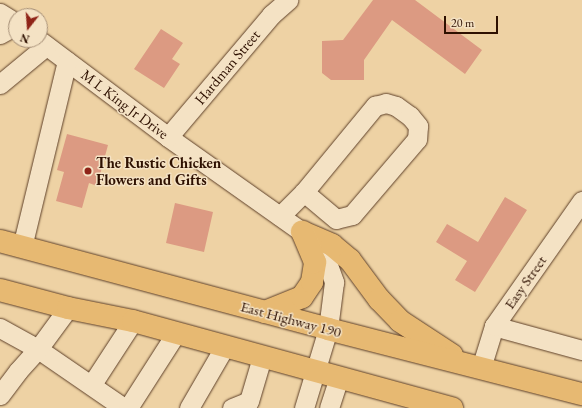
<!DOCTYPE html>
<style>
body{margin:0}
#map{position:relative;width:582px;height:408px;overflow:hidden;background:#eed2a4;font-family:"EB Garamond",serif}
div>[style]{position:absolute}
.building>*{inset:0;background:#dc9a82}
.roads{filter:drop-shadow(0 0 1px #5e4029) drop-shadow(0 0 1px #5e4029)}
.minor>*{height:19px;margin:-9.5px;padding:0 9.5px;transform-origin:9.5px;border-radius:9.5px;background:#f4e2c4}
.major>*{height:22px;margin:-11px;padding:0 11px;transform-origin:11px;border-radius:11px;background:#e7b972}
.dots>*{width:11px;height:11px;translate:-50% -50%;box-sizing:border-box;border:2px solid #f4e2c4;border-radius:50%}
span{translate:-50% -50%;white-space:nowrap;text-align:center;line-height:1.15;-webkit-text-stroke:3px #f4e2c4;paint-order:stroke}
.street-label{font-size:15px;color:#2e1000}
.poi-label{font-size:15px;color:#2e1000;font-weight:700}
.left{translate:0 -50%;text-align:left}
.north{position:absolute;left:8px;top:8px;width:40px;height:40px;box-sizing:border-box;background:#f4e2c4;border:1px solid #a58e76;border-radius:50%;rotate:197deg;font-size:11px;font-weight:700;line-height:16px;text-align:center;color:#2e1000}
.north::after{content:'';display:block;margin:auto;width:14px;height:18px;background:#8f2418;clip-path:polygon(50% 0,100% 100%,50% 72%,0 100%)}
.scale{position:absolute;left:444px;top:16px;width:54px;height:18px;box-sizing:border-box;border:2px solid #2e1000;border-top:0;padding-left:5px;font-size:12px;line-height:14px;white-space:nowrap;color:#2e1000;-webkit-text-stroke:3px #f4e2c4;paint-order:stroke}
</style>
<div id="map">
<div class="building">
<i style="clip-path:polygon(373px 0,415px 0,482px 50px,465px 74px,392px 20px,364px 60px,364px 80px,331px 80px,322px 73px,322px 41px,343px 40px)"></i>
<i style="clip-path:polygon(161px 29px,183px 43px,172px 59px,180px 64px,164px 88px,134px 69px)"></i>
<i style="clip-path:polygon(67px 134px,108px 145px,97px 186px,89px 183px,82px 208px,56px 201px,64px 172px,57px 170px)"></i>
<i style="clip-path:polygon(505px 197px,527px 210px,475px 292px,455px 280px,467px 261px,436px 242px,447px 224px,478px 242px)"></i>
<i style="clip-path:polygon(175px 203px,213px 212px,204px 252px,166px 243px)"></i>
</div>
<div class="roads">
<div class="minor">
<i style="left:0;top:13px;width:19px;rotate:32deg"></i>
<i style="left:0;top:34px;width:18px;rotate:-29deg"></i>
<i style="left:39px;top:40px;width:161px;rotate:36.9deg"></i>
<i style="left:168px;top:137px;width:164px;rotate:35.3deg"></i>
<i style="left:302px;top:232px;width:31px;rotate:45deg"></i>
<i style="left:324px;top:254px;width:30px;rotate:70deg"></i>
<i style="left:334px;top:282px;width:47px;rotate:97.3deg"></i>
<i style="left:328px;top:329px;width:83px;rotate:106.9deg"></i>
<i style="left:0;top:84px;width:60px;rotate:-39.6deg"></i>
<i style="left:168px;top:137px;width:160px;rotate:-49.8deg"></i>
<i style="left:271px;top:15px;width:23px;rotate:-41deg"></i>
<i style="left:280px;top:216px;width:34px;rotate:-45deg"></i>
<i style="left:304px;top:192px;width:112px;rotate:-50.5deg"></i>
<i style="left:375px;top:106px;width:11px;rotate:-15deg"></i>
<i style="left:386px;top:103px;width:10px;rotate:17deg"></i>
<i style="left:396px;top:106px;width:17px;rotate:36deg"></i>
<i style="left:410px;top:116px;width:13px;rotate:51deg"></i>
<i style="left:418px;top:126px;width:13px;rotate:94deg"></i>
<i style="left:417px;top:139px;width:100px;rotate:130.5deg"></i>
<i style="left:352px;top:215px;width:16px;rotate:166deg"></i>
<i style="left:336px;top:219px;width:42px;rotate:-139.8deg"></i>
<i style="left:22px;top:247px;width:191px;rotate:-76.4deg"></i>
<i style="left:494px;top:326px;width:91px;rotate:15.3deg"></i>
<i style="left:0;top:328px;width:43px;rotate:28.9deg"></i>
<i style="left:38px;top:349px;width:104px;rotate:34.5deg"></i>
<i style="left:481px;top:368px;width:44px;rotate:-72.8deg"></i>
<i style="left:494px;top:326px;width:153px;rotate:-54.9deg"></i>
<i style="left:92px;top:384px;width:75px;rotate:-56.9deg"></i>
<i style="left:0;top:395px;width:30px;rotate:-53deg"></i>
<i style="left:18px;top:371px;width:30px;rotate:-48deg"></i>
<i style="left:38px;top:349px;width:51px;rotate:-53.8deg"></i>
<i style="left:128px;top:408px;width:89px;rotate:-57.4deg"></i>
<i style="left:189px;top:408px;width:72px;rotate:-59.9deg"></i>
<i style="left:232px;top:408px;width:18px;rotate:-22deg"></i>
<i style="left:249px;top:401px;width:46px;rotate:-73.5deg"></i>
<i style="left:329px;top:408px;width:32px;rotate:-72deg"></i>
</div>
<div class="major">
<i style="left:302px;top:232px;width:33px;rotate:23deg"></i>
<i style="left:332px;top:245px;width:23px;rotate:40deg"></i>
<i style="left:350px;top:260px;width:49px;rotate:53.4deg"></i>
<i style="left:379px;top:299px;width:30px;rotate:46deg"></i>
<i style="left:400px;top:321px;width:62px;rotate:33.2deg"></i>
<i style="left:0;top:241px;width:340px;rotate:15deg"></i>
<i style="left:328px;top:329px;width:262px;rotate:14.4deg"></i>
<i style="left:0;top:290px;width:70px;rotate:14.8deg"></i>
<i style="left:68px;top:308px;width:66px;rotate:11.3deg"></i>
<i style="left:133px;top:321px;width:331px;rotate:15.3deg"></i>
<i style="left:265px;top:312px;width:40px;rotate:-22deg"></i>
<i style="left:302px;top:297px;width:18px;rotate:-56deg"></i>
<i style="left:312px;top:282px;width:20px;rotate:-81deg"></i>
<i style="left:315px;top:262px;width:33px;rotate:-113deg"></i>
</div>
</div>
<div class="dots">
<i style="left:88px;top:171px;background:#8f2418"></i>
</div>
<div class="street-label">
<span style="left:227px;top:67px;rotate:-50deg">Hardman Street</span>
<span style="left:125px;top:104px;rotate:37deg">M L King Jr Drive</span>
<span style="left:525px;top:282px;rotate:-55deg">Easy Street</span>
<span style="left:291px;top:319px;rotate:15deg">East Highway 190</span>
</div>
<div class="poi-label">
<span class="left" style="left:96px;top:171px">The Rustic Chicken<br>Flowers and Gifts</span>
</div>
<div class="north">N</div>
<div class="scale">20 m</div>
</div>
